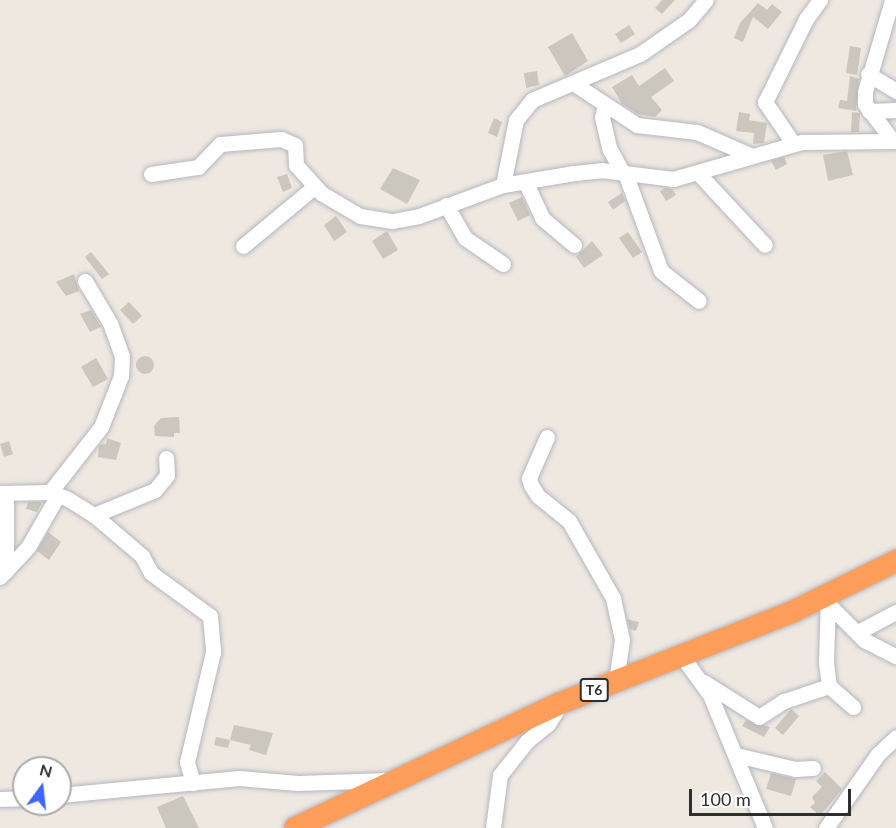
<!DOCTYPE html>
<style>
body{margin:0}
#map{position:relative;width:896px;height:828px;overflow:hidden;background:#efe8e0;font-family:Lato,sans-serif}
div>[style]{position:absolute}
.building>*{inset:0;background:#cbc6be}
.round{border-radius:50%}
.roads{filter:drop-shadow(0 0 2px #b4b6c1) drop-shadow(0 0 2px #b4b6c1)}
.minor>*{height:15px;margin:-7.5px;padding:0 7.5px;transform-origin:7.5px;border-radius:7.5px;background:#fff}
.highway>*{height:22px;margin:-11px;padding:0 11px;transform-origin:11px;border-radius:11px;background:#ff9e5b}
span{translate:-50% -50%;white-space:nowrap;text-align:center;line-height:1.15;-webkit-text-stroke:6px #fff;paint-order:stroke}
.shield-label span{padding:2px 4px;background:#fff;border:2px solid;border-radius:4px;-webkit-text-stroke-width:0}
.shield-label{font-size:14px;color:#2e2e2e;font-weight:700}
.north{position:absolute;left:12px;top:756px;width:60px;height:60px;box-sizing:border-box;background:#fff;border:2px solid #ababab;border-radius:50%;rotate:15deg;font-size:16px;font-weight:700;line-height:24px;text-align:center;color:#2e2e2e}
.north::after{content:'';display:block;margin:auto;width:21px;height:27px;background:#3d66ff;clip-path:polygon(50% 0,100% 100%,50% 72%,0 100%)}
.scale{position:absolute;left:689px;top:789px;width:162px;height:27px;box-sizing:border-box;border:3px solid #2e2e2e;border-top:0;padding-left:8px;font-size:18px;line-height:21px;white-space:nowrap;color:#2e2e2e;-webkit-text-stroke:4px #fff;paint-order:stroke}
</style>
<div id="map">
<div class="building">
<i style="clip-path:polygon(662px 0,675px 0,662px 14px,655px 8px)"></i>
<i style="clip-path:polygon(758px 3px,767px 10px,772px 4px,782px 12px,768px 29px,753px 17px,743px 42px,734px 38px,740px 23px)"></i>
<i style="clip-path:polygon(629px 25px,635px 34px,621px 43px,615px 34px)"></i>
<i style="clip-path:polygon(572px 33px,588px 61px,565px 76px,548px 47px)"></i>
<i style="clip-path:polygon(850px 46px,861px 48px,857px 75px,846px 73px)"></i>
<i style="clip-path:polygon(665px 68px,674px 81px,651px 97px,662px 110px,655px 117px,638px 114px,622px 104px,612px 87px,632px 75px,639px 86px)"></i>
<i style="clip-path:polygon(537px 71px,539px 85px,526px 88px,524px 73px)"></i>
<i style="clip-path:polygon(850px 76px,859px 79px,856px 111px,838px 108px,840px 100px,847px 101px)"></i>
<i style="clip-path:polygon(739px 112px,750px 114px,749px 120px,767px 123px,764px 143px,753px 144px,754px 133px,736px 131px)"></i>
<i style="clip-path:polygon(852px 112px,860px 113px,859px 132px,851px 132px)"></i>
<i style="clip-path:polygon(494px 118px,502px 122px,497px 137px,488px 133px)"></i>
<i style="clip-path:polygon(847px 151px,853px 175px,828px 181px,823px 155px)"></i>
<i style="clip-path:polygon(784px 157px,787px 164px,776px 170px,771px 161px)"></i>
<i style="clip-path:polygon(393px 168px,420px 180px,407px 204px,380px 189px)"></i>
<i style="clip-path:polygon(287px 174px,292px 188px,283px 192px,277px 177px)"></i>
<i style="clip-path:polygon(665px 188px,672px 189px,676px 195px,666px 201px,660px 191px)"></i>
<i style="clip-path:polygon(622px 193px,625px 201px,613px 210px,608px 202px)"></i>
<i style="clip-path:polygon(522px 197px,530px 215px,518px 221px,509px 203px)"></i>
<i style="clip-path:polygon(336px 216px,347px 232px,334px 241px,324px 225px)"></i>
<i style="clip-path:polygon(387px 231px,398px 250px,383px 259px,372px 241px)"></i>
<i style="clip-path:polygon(628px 232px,642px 252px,633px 258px,619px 238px)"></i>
<i style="clip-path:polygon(592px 241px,603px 255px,584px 268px,576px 257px)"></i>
<i style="clip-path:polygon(91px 252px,109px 274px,102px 279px,85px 257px)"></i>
<i style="clip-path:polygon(74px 274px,79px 291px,66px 296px,56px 282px)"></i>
<i style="clip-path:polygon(129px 302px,142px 316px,133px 324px,120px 310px)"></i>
<i style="clip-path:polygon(91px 310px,101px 327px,90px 332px,80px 314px)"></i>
<i class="round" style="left:136px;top:356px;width:18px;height:18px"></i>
<i style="clip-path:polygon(96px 358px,108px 379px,93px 387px,81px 367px)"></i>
<i style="clip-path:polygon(179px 417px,180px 433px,174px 433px,174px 437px,155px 436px,154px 426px,161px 418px)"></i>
<i style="clip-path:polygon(107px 438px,121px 443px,116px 460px,98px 457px,99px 445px,106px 444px)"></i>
<i style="clip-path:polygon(9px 441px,13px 454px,4px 457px,0 444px)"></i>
<i style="clip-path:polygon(28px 502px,38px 502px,42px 503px,37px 512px,26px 509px)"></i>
<i style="clip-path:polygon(48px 532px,61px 542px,49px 560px,37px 551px)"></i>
<i style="clip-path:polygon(627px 619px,639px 622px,636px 631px,630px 629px)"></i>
<i style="clip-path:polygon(791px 709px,799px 716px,783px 735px,775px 728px)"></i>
<i style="clip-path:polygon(746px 720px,770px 727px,764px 737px,742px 726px)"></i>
<i style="clip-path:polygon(234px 725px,273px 733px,266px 755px,249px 750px,251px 745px,230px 740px)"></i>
<i style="clip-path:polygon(216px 737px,230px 740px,228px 748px,214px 745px)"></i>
<i style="clip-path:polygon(825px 772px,842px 789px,820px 816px,810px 807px,815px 803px,812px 797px,822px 787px,816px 781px)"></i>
<i style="clip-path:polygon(771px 773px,796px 779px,791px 796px,766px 789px)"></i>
<i style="clip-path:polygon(183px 796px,199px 828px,166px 828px,157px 807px)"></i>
</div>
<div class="roads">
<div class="minor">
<i style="left:892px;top:0;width:96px;rotate:106.4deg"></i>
<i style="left:865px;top:92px;width:12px;rotate:90deg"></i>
<i style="left:865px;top:104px;width:45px;rotate:53.1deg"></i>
<i style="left:868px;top:74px;width:33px;rotate:31deg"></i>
<i style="left:573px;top:83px;width:77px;rotate:33.3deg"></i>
<i style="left:637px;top:125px;width:60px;rotate:6.7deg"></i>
<i style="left:697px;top:132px;width:58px;rotate:23.5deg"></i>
<i style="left:605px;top:105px;width:12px;rotate:104deg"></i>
<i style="left:602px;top:117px;width:32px;rotate:77deg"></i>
<i style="left:609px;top:148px;width:29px;rotate:61deg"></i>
<i style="left:869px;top:111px;width:27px;rotate:-2deg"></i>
<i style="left:793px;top:143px;width:50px;rotate:-124.3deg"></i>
<i style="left:765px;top:102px;width:93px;rotate:-63.7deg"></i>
<i style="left:806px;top:19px;width:24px;rotate:-54deg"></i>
<i style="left:625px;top:173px;width:104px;rotate:69.8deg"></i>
<i style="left:661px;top:271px;width:48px;rotate:38.3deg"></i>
<i style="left:698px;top:173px;width:98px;rotate:47.1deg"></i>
<i style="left:151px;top:174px;width:48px;rotate:-8.5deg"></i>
<i style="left:198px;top:167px;width:32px;rotate:-46deg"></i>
<i style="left:220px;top:144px;width:61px;rotate:-4.7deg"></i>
<i style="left:281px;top:139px;width:15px;rotate:23deg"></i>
<i style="left:295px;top:145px;width:20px;rotate:87deg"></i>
<i style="left:296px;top:165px;width:38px;rotate:48deg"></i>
<i style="left:321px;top:193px;width:45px;rotate:30.5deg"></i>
<i style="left:360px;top:216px;width:33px;rotate:9deg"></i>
<i style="left:393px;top:221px;width:26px;rotate:-11deg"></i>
<i style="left:419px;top:216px;width:90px;rotate:-20.3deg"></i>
<i style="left:503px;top:185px;width:72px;rotate:-9.6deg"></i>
<i style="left:574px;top:173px;width:27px;rotate:-6deg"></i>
<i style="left:601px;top:170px;width:73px;rotate:7.1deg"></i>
<i style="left:673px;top:179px;width:134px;rotate:-16deg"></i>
<i style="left:802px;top:142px;width:94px;rotate:-0.6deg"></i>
<i style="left:526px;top:183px;width:38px;rotate:65deg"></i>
<i style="left:542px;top:218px;width:42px;rotate:40.2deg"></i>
<i style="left:503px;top:185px;width:66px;rotate:-78.7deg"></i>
<i style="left:516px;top:120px;width:26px;rotate:-51deg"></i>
<i style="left:532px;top:100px;width:117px;rotate:-23.1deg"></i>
<i style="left:640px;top:54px;width:60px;rotate:-34.8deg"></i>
<i style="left:689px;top:20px;width:26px;rotate:-50deg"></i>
<i style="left:446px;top:205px;width:38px;rotate:60deg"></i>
<i style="left:465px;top:238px;width:46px;rotate:34.4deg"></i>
<i style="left:243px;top:246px;width:92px;rotate:-39.7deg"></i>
<i style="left:547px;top:437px;width:45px;rotate:113.7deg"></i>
<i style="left:529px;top:478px;width:7px;rotate:74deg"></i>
<i style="left:531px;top:485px;width:13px;rotate:58deg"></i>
<i style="left:538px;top:496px;width:40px;rotate:39deg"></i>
<i style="left:569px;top:521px;width:89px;rotate:60.3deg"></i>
<i style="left:613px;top:598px;width:43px;rotate:77.9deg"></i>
<i style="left:622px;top:640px;width:41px;rotate:98.3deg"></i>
<i style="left:50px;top:492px;width:83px;rotate:-51.9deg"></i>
<i style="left:101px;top:427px;width:55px;rotate:-68.6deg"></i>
<i style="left:121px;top:376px;width:20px;rotate:-87deg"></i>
<i style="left:122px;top:356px;width:35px;rotate:-110deg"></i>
<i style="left:110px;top:323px;width:49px;rotate:-120.8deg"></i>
<i style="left:0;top:493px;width:50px;rotate:-1.1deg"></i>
<i style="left:50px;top:492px;width:19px;rotate:21deg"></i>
<i style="left:68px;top:499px;width:31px;rotate:32deg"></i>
<i style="left:94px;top:515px;width:63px;rotate:40.5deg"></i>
<i style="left:142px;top:556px;width:19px;rotate:62deg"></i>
<i style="left:151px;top:573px;width:73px;rotate:36.1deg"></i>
<i style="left:210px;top:616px;width:36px;rotate:85deg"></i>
<i style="left:213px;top:652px;width:113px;rotate:103.3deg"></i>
<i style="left:187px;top:762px;width:22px;rotate:74deg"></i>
<i style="left:94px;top:515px;width:66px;rotate:-22.3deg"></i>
<i style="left:155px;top:490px;width:19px;rotate:-51deg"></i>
<i style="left:167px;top:475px;width:17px;rotate:-93deg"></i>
<i style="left:6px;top:571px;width:78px;rotate:-90deg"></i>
<i style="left:0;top:577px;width:41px;rotate:-47deg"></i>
<i style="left:28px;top:547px;width:60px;rotate:-60deg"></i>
<i style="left:828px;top:595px;width:67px;rotate:91.7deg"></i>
<i style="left:826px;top:662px;width:24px;rotate:83deg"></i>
<i style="left:829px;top:686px;width:32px;rotate:41deg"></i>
<i style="left:828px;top:604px;width:51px;rotate:45deg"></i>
<i style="left:864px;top:640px;width:36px;rotate:27deg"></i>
<i style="left:858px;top:632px;width:43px;rotate:-27.8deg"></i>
<i style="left:681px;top:655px;width:49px;rotate:54.1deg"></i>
<i style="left:710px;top:695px;width:144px;rotate:67.5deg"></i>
<i style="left:704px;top:682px;width:65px;rotate:32.5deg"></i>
<i style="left:759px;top:717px;width:30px;rotate:-33deg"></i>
<i style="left:784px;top:701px;width:47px;rotate:-18.4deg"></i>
<i style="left:736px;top:755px;width:61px;rotate:13.3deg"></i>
<i style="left:795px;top:769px;width:18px;rotate:-3deg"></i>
<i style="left:60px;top:795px;width:180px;rotate:-5.4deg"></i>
<i style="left:239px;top:778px;width:59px;rotate:4.8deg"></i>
<i style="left:298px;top:783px;width:90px;rotate:-1.9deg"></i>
<i style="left:0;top:799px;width:24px;rotate:-2deg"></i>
<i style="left:493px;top:828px;width:53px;rotate:-82.5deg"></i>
<i style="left:500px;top:775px;width:43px;rotate:-51.5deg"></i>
<i style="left:527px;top:741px;width:27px;rotate:-39deg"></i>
<i style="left:548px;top:724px;width:25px;rotate:-58deg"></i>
<i style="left:826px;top:828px;width:90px;rotate:-54.9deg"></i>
<i style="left:878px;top:754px;width:25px;rotate:-43deg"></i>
</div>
<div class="highway">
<i style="left:295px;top:828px;width:294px;rotate:-25.2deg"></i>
<i style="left:561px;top:703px;width:251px;rotate:-21.5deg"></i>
<i style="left:794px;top:611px;width:114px;rotate:-26.1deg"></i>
</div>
</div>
<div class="shield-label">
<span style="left:594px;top:690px">T6</span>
</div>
<div class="north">N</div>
<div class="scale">100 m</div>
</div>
